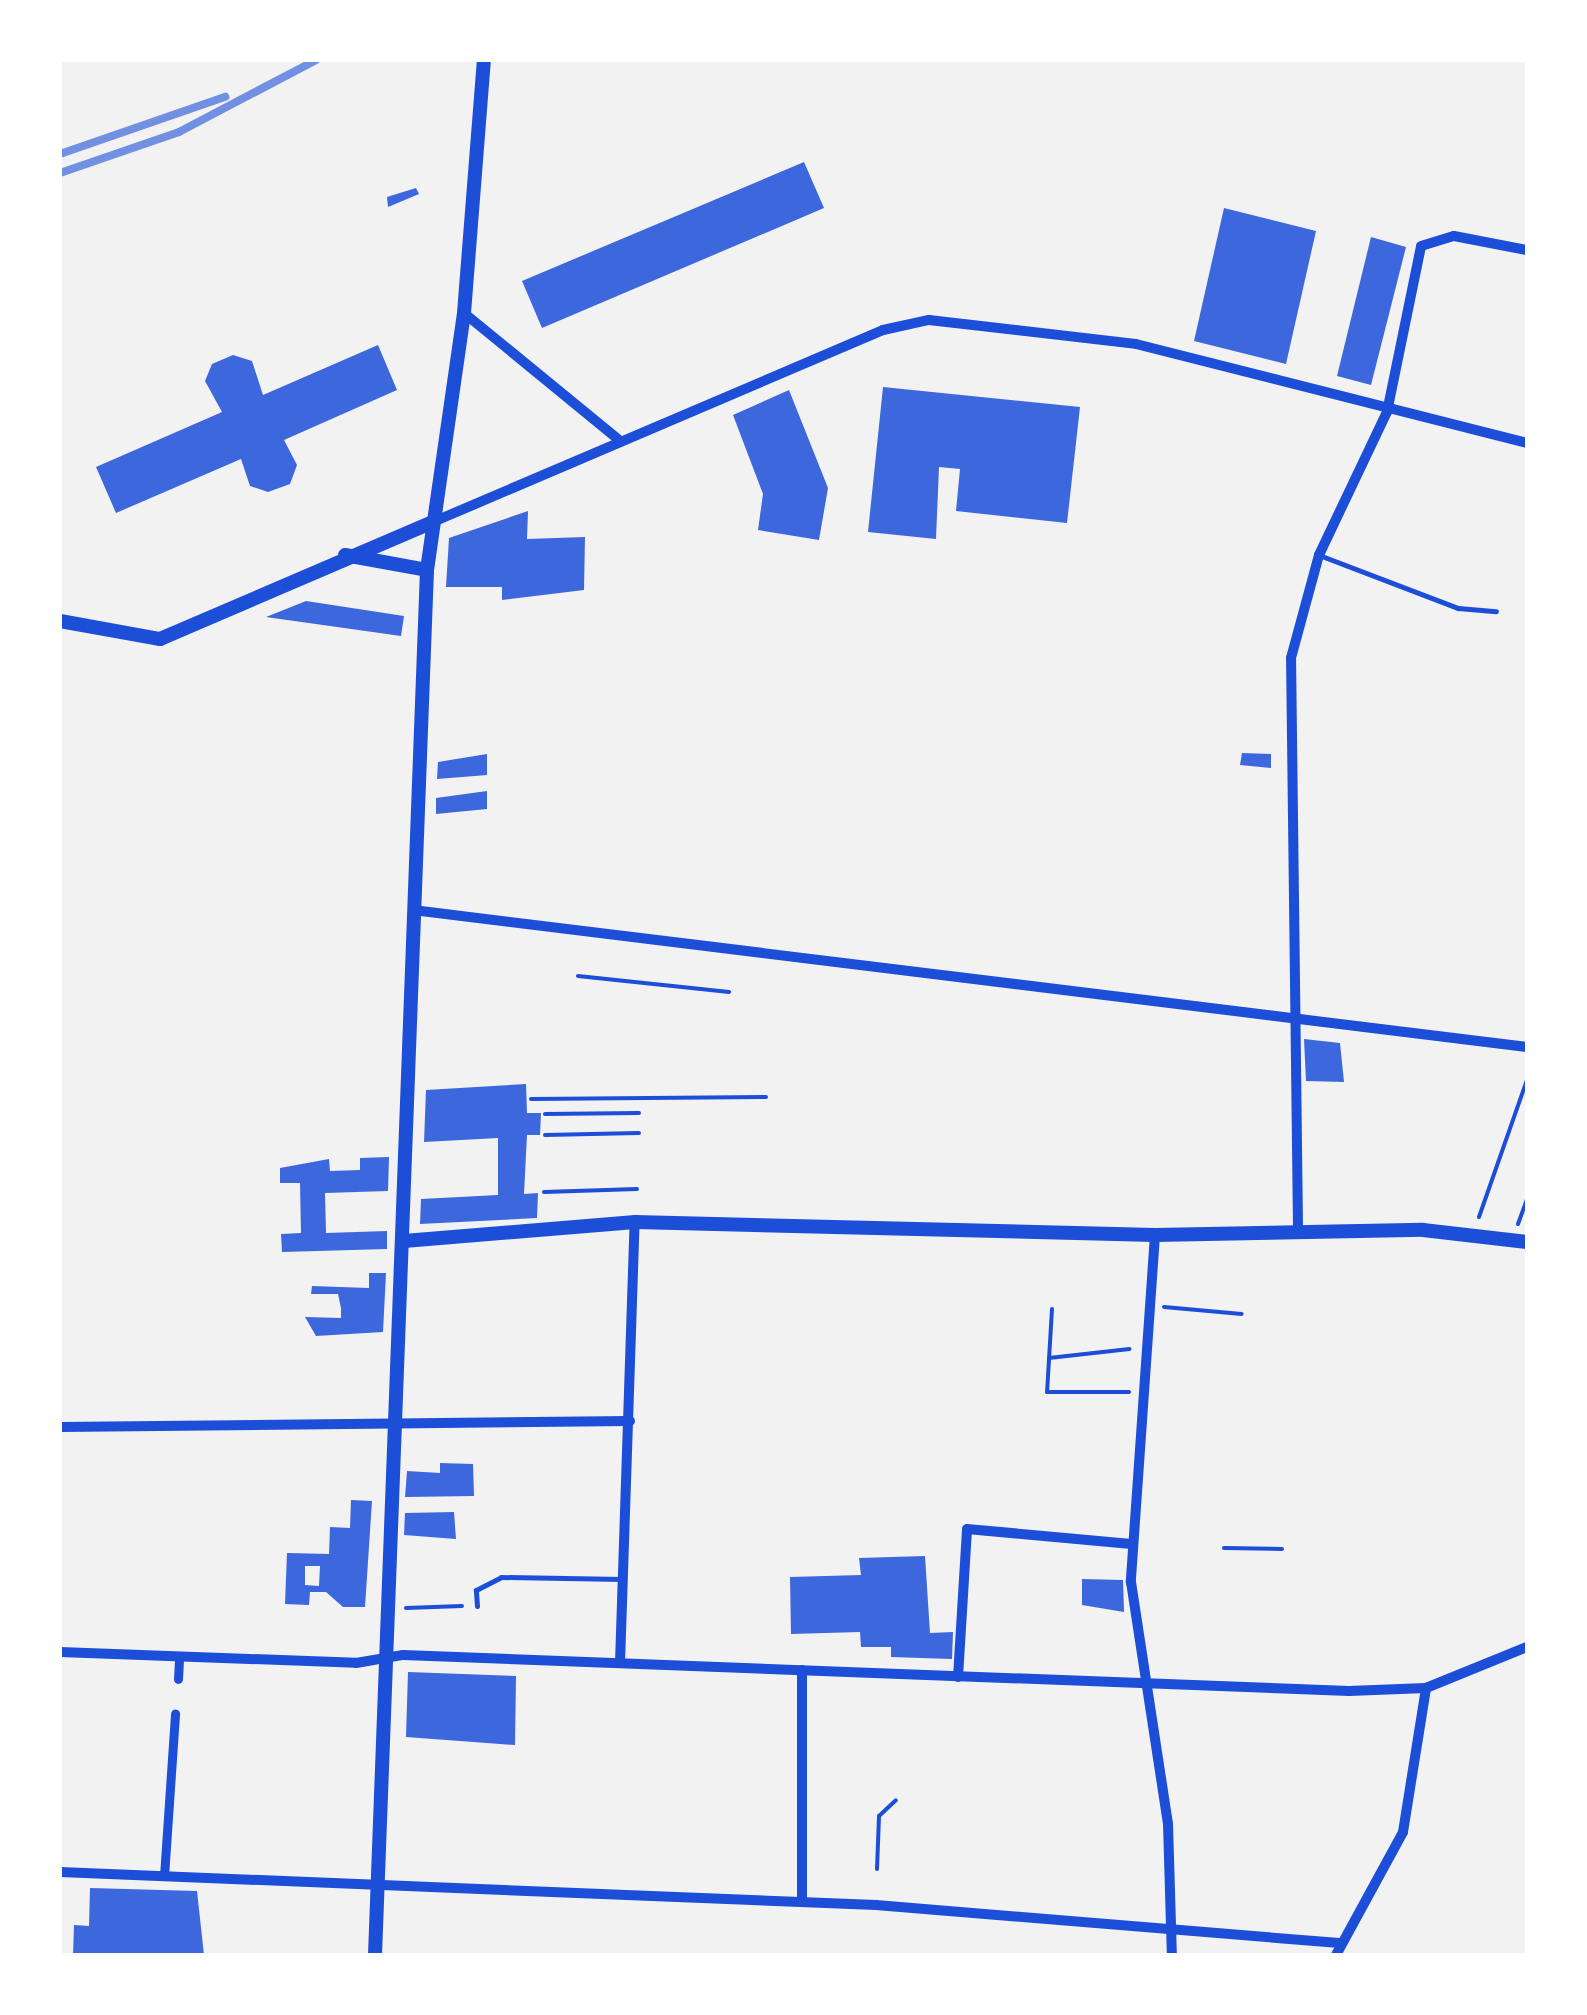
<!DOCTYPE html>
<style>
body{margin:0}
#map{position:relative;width:1587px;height:2015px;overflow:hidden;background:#f2f2f2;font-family:Jost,sans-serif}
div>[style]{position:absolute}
.building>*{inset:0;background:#3d67dc}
.path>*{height:4px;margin:-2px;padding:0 2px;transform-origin:2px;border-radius:2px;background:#1d4ed8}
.service>*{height:5px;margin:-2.5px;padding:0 2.5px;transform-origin:2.5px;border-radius:2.5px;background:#1d4ed8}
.pedestrian>*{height:9px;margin:-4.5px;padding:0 4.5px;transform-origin:4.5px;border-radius:4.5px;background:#1d4ed8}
.minor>*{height:10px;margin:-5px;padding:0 5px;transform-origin:5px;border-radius:5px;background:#1d4ed8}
.tertiary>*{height:14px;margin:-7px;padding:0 7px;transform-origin:7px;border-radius:7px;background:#1d4ed8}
.rail>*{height:8px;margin:-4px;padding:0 4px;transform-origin:4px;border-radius:4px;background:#7290e2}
span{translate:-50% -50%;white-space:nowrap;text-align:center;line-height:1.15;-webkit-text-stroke:10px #fff;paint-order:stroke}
.frame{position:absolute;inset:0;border:62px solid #fff;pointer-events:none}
</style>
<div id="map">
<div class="building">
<i style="clip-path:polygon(804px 162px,824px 208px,542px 328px,522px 281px)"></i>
<i style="clip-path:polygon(416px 188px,419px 194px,388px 207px,387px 197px)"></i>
<i style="clip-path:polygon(1224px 208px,1316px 231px,1286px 364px,1194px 341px)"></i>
<i style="clip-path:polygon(1371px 237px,1406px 247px,1371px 385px,1337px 376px)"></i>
<i style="clip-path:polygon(378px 345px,397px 390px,284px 440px,297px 465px,290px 484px,268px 492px,250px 486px,241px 459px,116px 513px,96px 467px,222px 412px,205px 381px,212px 364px,233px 355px,252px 361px,263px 395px)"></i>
<i style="clip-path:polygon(883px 387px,1080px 407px,1067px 523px,956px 511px,960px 469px,939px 467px,936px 539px,868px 532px)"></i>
<i style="clip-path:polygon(789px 390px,828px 488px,819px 540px,758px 530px,763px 494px,733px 415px)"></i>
<i style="clip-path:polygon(528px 511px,527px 539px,585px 537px,584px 590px,502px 600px,502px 587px,446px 587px,449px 538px)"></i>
<i style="clip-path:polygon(306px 601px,404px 616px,401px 636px,266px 617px)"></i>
<i style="clip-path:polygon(1242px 753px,1271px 754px,1271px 768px,1240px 765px)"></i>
<i style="clip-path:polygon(487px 754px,487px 775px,437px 779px,438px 762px)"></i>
<i style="clip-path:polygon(487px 791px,487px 809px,436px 814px,436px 798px)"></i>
<i style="clip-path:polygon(1304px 1039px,1340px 1043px,1344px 1082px,1306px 1081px)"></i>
<i style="clip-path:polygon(526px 1084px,527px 1113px,541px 1113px,540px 1135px,527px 1135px,524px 1194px,538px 1193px,537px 1218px,420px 1224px,421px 1199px,498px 1195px,498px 1138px,424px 1142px,426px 1090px)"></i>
<i style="clip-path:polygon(389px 1157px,388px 1191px,325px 1193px,326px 1233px,387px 1231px,387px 1249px,282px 1252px,281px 1234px,301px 1233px,300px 1183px,280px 1183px,280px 1168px,329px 1159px,330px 1171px,360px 1170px,360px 1158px)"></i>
<i style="clip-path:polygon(369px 1273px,386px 1273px,383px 1332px,316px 1336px,305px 1317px,341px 1318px,341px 1308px,338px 1294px,311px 1294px,312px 1286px,369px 1288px)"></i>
<i style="clip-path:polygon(440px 1463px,473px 1464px,474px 1496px,405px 1497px,407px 1471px,440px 1473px)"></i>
<i style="clip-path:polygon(evenodd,351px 1500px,372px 1501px,365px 1607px,343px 1607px,326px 1592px,310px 1592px,309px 1605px,285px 1604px,287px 1553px,329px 1554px,330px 1527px,350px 1528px,351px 1500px,305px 1566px,320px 1566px,319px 1586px,305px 1585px,305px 1566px)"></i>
<i style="clip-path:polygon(454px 1512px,456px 1539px,404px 1535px,405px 1513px)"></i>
<i style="clip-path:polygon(925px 1556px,930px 1633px,953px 1632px,952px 1659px,891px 1657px,891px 1647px,861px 1647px,860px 1632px,791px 1634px,790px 1577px,861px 1575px,859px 1558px)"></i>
<i style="clip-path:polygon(1082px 1579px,1123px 1580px,1124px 1612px,1082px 1605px)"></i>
<i style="clip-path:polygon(408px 1672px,516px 1676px,515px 1745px,406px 1737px)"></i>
<i style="clip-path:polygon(90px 1888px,197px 1891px,204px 1955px,73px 1955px,74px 1925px,89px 1926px)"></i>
</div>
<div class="path">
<i style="left:578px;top:976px;width:152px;rotate:6deg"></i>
<i style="left:531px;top:1099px;width:235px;rotate:-0.5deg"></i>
<i style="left:545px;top:1114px;width:94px;rotate:-0.6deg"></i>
<i style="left:545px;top:1135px;width:94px;rotate:-1.2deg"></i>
<i style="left:544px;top:1192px;width:93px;rotate:-1.8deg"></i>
<i style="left:1479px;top:1217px;width:145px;rotate:-70.7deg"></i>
<i style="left:1518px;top:1224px;width:27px;rotate:-70deg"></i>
<i style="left:1164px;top:1307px;width:78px;rotate:5.1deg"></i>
<i style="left:1052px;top:1309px;width:83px;rotate:93.4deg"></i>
<i style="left:1047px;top:1392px;width:82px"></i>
<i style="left:1049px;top:1358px;width:81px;rotate:-6.4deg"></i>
<i style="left:1224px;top:1548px;width:58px;rotate:1deg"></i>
<i style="left:406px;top:1608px;width:56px;rotate:-2deg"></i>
<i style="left:877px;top:1869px;width:53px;rotate:-87.8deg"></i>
<i style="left:879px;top:1816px;width:23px;rotate:-43deg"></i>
</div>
<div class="service">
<i style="left:1319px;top:555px;width:149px;rotate:20.9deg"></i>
<i style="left:1458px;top:608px;width:38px;rotate:5deg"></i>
<i style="left:477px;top:1606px;width:16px;rotate:-94deg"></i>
<i style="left:476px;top:1590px;width:28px;rotate:-27deg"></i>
<i style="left:501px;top:1577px;width:122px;rotate:0.9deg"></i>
</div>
<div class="pedestrian">
<i style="left:178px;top:1679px;width:22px;rotate:-87deg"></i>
<i style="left:164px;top:1876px;width:163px;rotate:-86.1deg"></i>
</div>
<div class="minor">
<i style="left:464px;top:313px;width:199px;rotate:39.3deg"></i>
<i style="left:433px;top:522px;width:489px;rotate:-23.1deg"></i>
<i style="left:883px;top:330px;width:47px;rotate:-12.3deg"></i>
<i style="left:929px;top:320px;width:208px;rotate:6.6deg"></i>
<i style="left:1136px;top:344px;width:403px;rotate:14.2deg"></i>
<i style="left:413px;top:910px;width:1122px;rotate:7.01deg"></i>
<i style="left:1298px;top:1227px;width:569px;rotate:-90.7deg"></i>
<i style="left:1291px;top:658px;width:107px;rotate:-74.8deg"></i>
<i style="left:1319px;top:555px;width:158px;rotate:-64.6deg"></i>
<i style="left:1387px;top:412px;width:169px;rotate:-78.4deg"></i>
<i style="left:1421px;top:246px;width:34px;rotate:-17deg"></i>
<i style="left:1454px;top:236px;width:74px;rotate:10.9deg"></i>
<i style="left:1155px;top:1235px;width:348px;rotate:94deg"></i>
<i style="left:1131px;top:1582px;width:245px;rotate:81.3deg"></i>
<i style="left:1168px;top:1824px;width:131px;rotate:88.3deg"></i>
<i style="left:60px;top:1427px;width:570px;rotate:-0.6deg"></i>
<i style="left:60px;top:1652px;width:296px;rotate:2.1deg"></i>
<i style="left:356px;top:1663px;width:48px;rotate:-9.7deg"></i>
<i style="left:403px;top:1655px;width:947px;rotate:2.18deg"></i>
<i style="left:1349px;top:1691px;width:77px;rotate:-2.2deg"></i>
<i style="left:1426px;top:1688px;width:109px;rotate:-22.1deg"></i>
<i style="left:620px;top:1663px;width:441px;rotate:-88.1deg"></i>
<i style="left:958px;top:1677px;width:148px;rotate:-86.5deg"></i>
<i style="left:967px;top:1529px;width:165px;rotate:5.2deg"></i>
<i style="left:60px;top:1872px;width:817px;rotate:2.32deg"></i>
<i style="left:876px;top:1905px;width:465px;rotate:4.7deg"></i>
<i style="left:802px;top:1902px;width:232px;rotate:-90deg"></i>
<i style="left:1336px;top:1955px;width:140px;rotate:-61.4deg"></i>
<i style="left:1403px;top:1832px;width:146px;rotate:-80.9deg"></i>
</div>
<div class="tertiary">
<i style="left:345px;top:555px;width:83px;rotate:10.4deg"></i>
<i style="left:60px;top:621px;width:102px;rotate:10.2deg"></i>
<i style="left:160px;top:639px;width:295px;rotate:-23.2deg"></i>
<i style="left:404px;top:1241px;width:232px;rotate:-4.7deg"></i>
<i style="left:635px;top:1222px;width:520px;rotate:1.43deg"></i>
<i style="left:1155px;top:1235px;width:268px;rotate:-1.1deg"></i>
<i style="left:1423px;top:1230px;width:105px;rotate:6.6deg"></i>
<i style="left:375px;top:1955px;width:1386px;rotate:-87.85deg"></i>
<i style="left:427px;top:570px;width:260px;rotate:-81.8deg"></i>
<i style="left:464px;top:313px;width:254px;rotate:-85.5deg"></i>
</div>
<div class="rail">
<i style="left:60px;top:154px;width:175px;rotate:-19.1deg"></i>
<i style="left:60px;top:173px;width:126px;rotate:-19deg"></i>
<i style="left:179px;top:132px;width:155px;rotate:-27.7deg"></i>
</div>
<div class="frame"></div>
</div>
